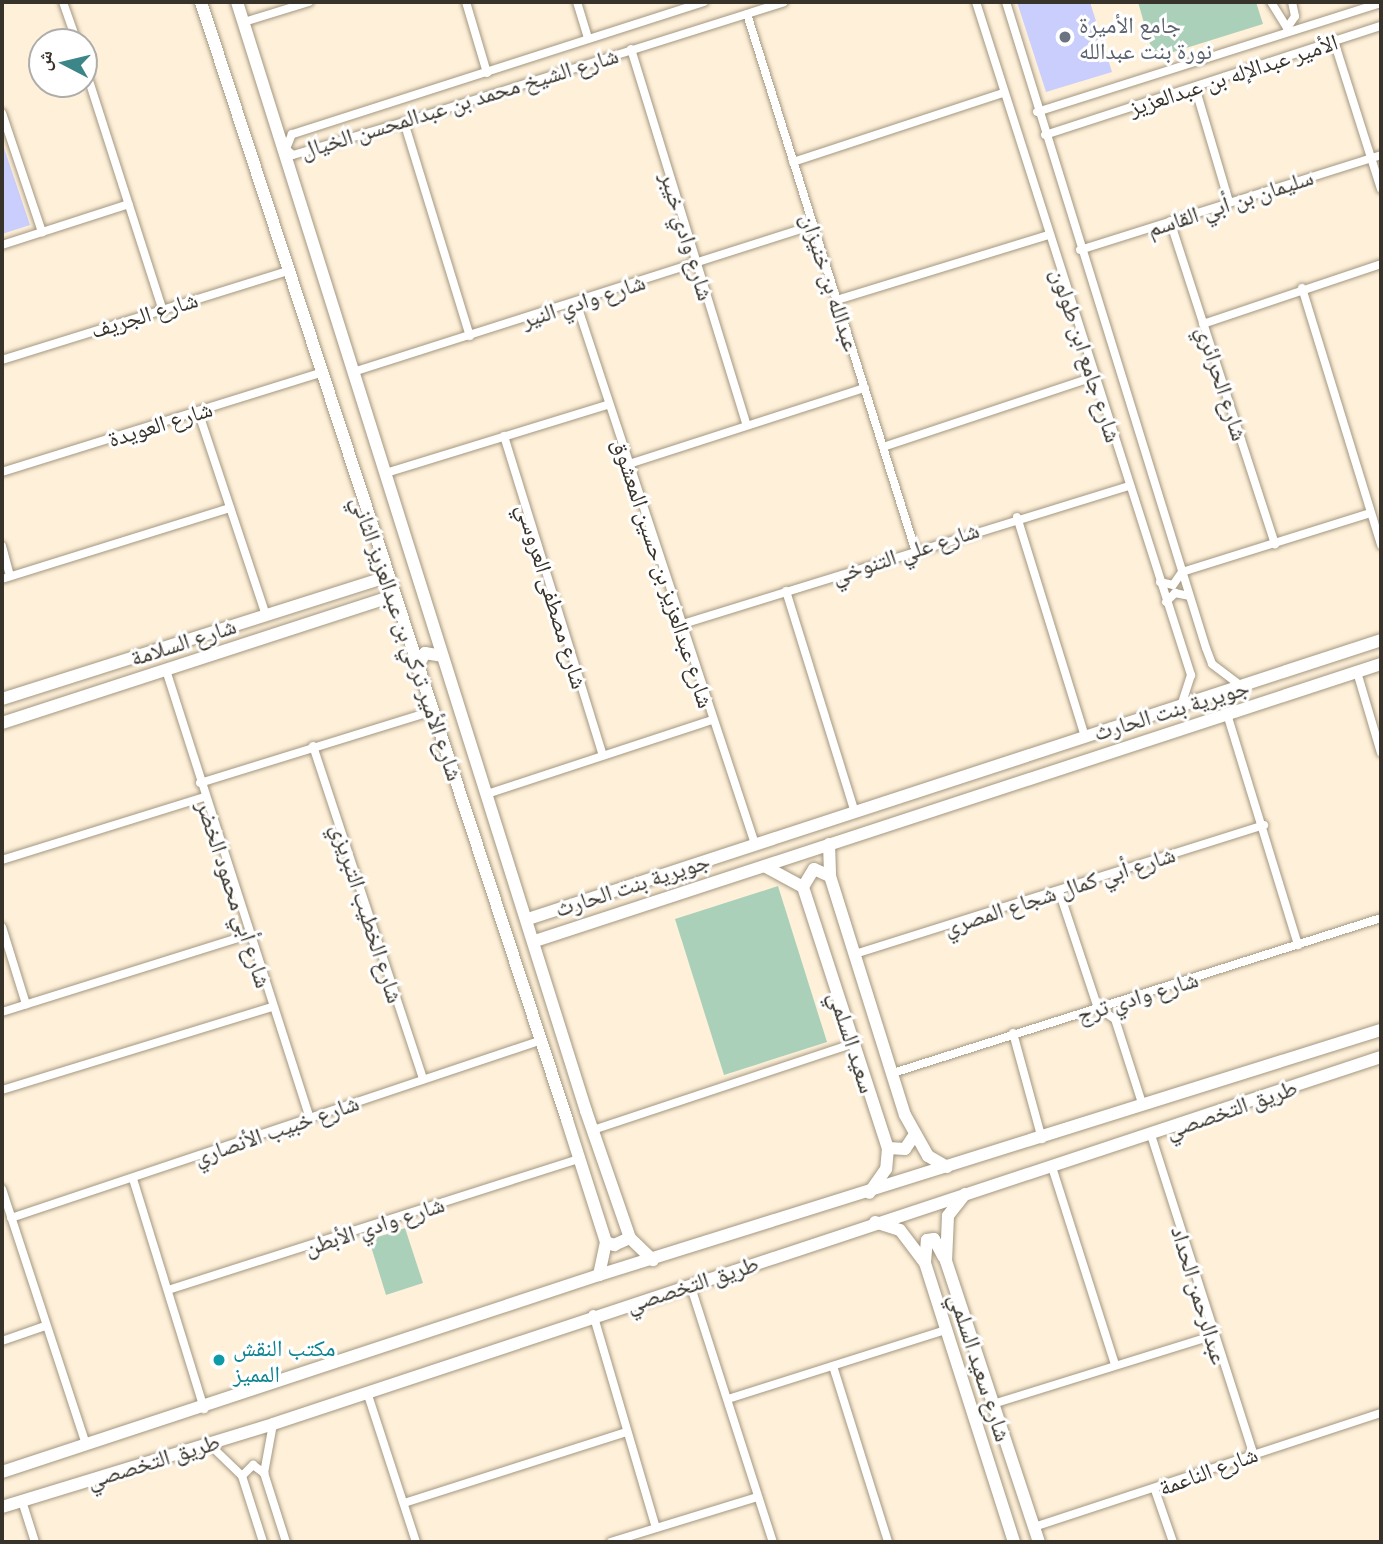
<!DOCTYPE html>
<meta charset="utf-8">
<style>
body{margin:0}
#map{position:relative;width:1383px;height:1544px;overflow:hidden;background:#fff1d9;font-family:"Exo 2","Noto Naskh Arabic",sans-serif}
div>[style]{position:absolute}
.green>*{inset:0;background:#abd0b9}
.building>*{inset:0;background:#cacefc}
.roads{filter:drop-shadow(0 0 2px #a49781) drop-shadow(0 0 2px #a49781)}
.street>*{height:8px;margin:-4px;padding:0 4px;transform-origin:4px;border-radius:4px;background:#fff}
.secondary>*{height:12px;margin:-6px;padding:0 6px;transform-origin:6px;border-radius:6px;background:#fff}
.primary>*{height:12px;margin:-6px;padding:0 6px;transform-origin:6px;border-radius:6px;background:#fff}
.dots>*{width:19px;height:19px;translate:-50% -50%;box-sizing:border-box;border:4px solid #fff;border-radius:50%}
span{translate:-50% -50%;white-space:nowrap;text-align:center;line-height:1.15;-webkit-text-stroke:6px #fff;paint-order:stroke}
.worship-label{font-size:23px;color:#5b616d}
.left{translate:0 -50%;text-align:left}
.street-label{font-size:23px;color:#38332a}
.culture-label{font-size:23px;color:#0d838f}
.frame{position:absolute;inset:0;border:4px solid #38332a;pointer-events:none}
.north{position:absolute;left:28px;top:28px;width:70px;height:70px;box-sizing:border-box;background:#fff;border:2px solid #afadaa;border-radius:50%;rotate:277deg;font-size:19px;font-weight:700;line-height:28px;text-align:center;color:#38332a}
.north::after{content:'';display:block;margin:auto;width:24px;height:32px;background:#3c8588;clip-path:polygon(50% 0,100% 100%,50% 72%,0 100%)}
</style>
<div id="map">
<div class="green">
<i style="clip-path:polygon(1138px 2px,1256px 2px,1263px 24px,1154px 58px)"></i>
<i style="clip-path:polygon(778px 886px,827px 1042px,724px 1075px,675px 919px)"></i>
<i style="clip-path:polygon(405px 1228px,423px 1283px,386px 1295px,369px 1240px)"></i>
</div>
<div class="building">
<i style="clip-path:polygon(1017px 2px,1090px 2px,1112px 72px,1046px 92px)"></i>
<i style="clip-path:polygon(3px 145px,30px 225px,2px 234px,2px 146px)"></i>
</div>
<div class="roads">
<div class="street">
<i style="left:63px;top:2px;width:42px;rotate:70.7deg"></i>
<i style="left:466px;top:2px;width:74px;rotate:73.5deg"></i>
<i style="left:577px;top:2px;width:38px;rotate:73deg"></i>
<i style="left:704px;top:2px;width:433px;rotate:162.2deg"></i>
<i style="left:292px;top:134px;width:16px;rotate:112deg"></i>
<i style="left:286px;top:149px;width:9px;rotate:41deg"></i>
<i style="left:293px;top:155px;width:116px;rotate:-16.6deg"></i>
<i style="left:404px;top:122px;width:398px;rotate:-17.5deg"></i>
<i style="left:976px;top:2px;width:707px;rotate:72.28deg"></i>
<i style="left:1191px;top:675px;width:32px;rotate:108deg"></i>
<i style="left:1006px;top:2px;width:676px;rotate:72.8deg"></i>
<i style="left:1206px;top:648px;width:17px;rotate:69deg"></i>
<i style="left:1212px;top:664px;width:39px;rotate:37deg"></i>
<i style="left:1271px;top:2px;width:31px;rotate:58deg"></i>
<i style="left:1287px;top:28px;width:14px;rotate:-56deg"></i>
<i style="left:1295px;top:16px;width:14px;rotate:-102deg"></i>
<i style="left:747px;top:14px;width:561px;rotate:72.57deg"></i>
<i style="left:244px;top:22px;width:68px;rotate:-17.1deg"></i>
<i style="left:1334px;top:41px;width:155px;rotate:72.4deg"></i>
<i style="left:631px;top:49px;width:391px;rotate:72.9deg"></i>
<i style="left:84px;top:65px;width:255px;rotate:72.2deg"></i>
<i style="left:1195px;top:87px;width:120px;rotate:73.5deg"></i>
<i style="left:1037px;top:112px;width:361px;rotate:-17.6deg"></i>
<i style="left:2px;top:113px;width:126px;rotate:71.4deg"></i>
<i style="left:404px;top:122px;width:224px;rotate:72.9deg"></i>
<i style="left:1045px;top:135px;width:353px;rotate:-18deg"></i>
<i style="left:793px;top:162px;width:221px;rotate:-18.2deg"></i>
<i style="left:1170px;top:221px;width:340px;rotate:72deg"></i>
<i style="left:2px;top:245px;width:133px;rotate:-17.9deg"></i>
<i style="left:1080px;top:250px;width:316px;rotate:-17.5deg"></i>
<i style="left:1302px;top:288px;width:269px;rotate:72.9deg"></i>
<i style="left:837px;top:300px;width:221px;rotate:-17.1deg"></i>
<i style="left:576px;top:302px;width:571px;rotate:71.72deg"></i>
<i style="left:1203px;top:324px;width:188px;rotate:-18.6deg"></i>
<i style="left:2px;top:360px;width:299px;rotate:-17.3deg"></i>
<i style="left:353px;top:372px;width:483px;rotate:-17.7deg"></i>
<i style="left:198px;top:411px;width:215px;rotate:71.6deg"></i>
<i style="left:504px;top:436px;width:334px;rotate:72.8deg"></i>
<i style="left:883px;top:447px;width:225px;rotate:-18.4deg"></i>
<i style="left:629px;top:464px;width:248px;rotate:-17.9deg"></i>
<i style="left:2px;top:472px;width:332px;rotate:-17.3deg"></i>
<i style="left:386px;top:473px;width:231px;rotate:-17.1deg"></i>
<i style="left:1017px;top:517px;width:229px;rotate:72.8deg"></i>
<i style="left:2px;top:546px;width:31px;rotate:75deg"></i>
<i style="left:2px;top:579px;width:239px;rotate:-17.3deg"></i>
<i style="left:1160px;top:582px;width:13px;rotate:13deg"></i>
<i style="left:1173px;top:585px;width:16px;rotate:-55deg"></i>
<i style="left:1182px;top:572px;width:197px;rotate:-17.4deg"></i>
<i style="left:786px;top:591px;width:232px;rotate:72.7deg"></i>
<i style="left:1166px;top:602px;width:13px;rotate:-45deg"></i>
<i style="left:1175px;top:593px;width:14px;rotate:12deg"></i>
<i style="left:683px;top:624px;width:467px;rotate:-17.2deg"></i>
<i style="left:166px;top:670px;width:468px;rotate:72.2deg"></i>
<i style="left:1357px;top:672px;width:84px;rotate:73.5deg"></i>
<i style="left:1227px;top:714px;width:242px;rotate:72.9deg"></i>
<i style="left:313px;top:746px;width:351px;rotate:71.7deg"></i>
<i style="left:200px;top:783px;width:244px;rotate:-17.2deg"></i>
<i style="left:487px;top:794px;width:237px;rotate:-18.2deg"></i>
<i style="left:2px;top:860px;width:212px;rotate:-17.3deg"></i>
<i style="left:1059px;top:891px;width:123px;rotate:71.6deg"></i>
<i style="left:1098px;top:1008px;width:20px;rotate:33deg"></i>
<i style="left:1115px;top:1019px;width:91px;rotate:72.2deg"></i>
<i style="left:2px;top:927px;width:81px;rotate:72.7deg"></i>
<i style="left:855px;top:954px;width:429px;rotate:-17.5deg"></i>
<i style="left:2px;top:1012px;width:257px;rotate:-17.4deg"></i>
<i style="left:1013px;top:1033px;width:110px;rotate:74.7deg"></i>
<i style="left:893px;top:1073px;width:512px;rotate:-17.62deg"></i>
<i style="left:2px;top:1090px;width:282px;rotate:-17.1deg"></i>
<i style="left:593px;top:1130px;width:275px;rotate:-18.4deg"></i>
<i style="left:1151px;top:1135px;width:334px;rotate:72.2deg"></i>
<i style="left:1052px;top:1167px;width:207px;rotate:72.3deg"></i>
<i style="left:133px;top:1179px;width:241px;rotate:72.8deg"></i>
<i style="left:2px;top:1189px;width:268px;rotate:71.8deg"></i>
<i style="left:11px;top:1218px;width:560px;rotate:-18.53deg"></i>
<i style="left:690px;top:1284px;width:271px;rotate:72.2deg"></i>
<i style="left:168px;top:1290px;width:431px;rotate:-17.7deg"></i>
<i style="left:593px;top:1314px;width:223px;rotate:73.6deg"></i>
<i style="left:2px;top:1341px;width:46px;rotate:-19.2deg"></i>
<i style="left:833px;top:1366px;width:184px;rotate:72.6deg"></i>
<i style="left:367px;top:1392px;width:158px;rotate:71.9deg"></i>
<i style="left:728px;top:1399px;width:229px;rotate:-17.6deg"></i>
<i style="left:993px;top:1404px;width:228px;rotate:-17.3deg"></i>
<i style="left:273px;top:1424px;width:50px;rotate:100.4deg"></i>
<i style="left:264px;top:1473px;width:72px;rotate:72.3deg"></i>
<i style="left:208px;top:1443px;width:47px;rotate:44.1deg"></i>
<i style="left:242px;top:1476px;width:69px;rotate:72.3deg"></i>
<i style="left:242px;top:1476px;width:16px;rotate:-45deg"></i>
<i style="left:253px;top:1465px;width:14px;rotate:36deg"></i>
<i style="left:1155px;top:1490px;width:55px;rotate:70.9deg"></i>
<i style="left:22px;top:1501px;width:43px;rotate:72.4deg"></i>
<i style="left:404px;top:1503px;width:234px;rotate:-17.7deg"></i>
<i style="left:1034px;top:1527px;width:365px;rotate:-18.2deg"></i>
<i style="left:611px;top:1542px;width:153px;rotate:-17.1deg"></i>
</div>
<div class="secondary">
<i style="left:201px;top:2px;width:1176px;rotate:71.87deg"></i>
<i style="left:567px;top:1120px;width:128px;rotate:72.3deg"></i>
<i style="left:606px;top:1242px;width:34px;rotate:102deg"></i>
<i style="left:237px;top:2px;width:1163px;rotate:72.53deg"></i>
<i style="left:586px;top:1111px;width:134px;rotate:70.9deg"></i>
<i style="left:630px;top:1238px;width:32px;rotate:44deg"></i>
<i style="left:417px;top:668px;width:17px;rotate:-62deg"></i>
<i style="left:425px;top:653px;width:17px;rotate:10deg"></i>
<i style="left:2px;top:699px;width:403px;rotate:-17.6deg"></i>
<i style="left:2px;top:723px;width:410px;rotate:-18deg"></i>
<i style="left:829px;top:844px;width:32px;rotate:88deg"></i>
<i style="left:830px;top:876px;width:250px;rotate:72.6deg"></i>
<i style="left:905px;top:1115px;width:47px;rotate:60.7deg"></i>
<i style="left:928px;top:1156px;width:22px;rotate:30deg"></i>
<i style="left:766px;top:867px;width:42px;rotate:28.4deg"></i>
<i style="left:803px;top:887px;width:274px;rotate:72deg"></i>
<i style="left:888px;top:1148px;width:21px;rotate:95deg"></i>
<i style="left:886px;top:1169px;width:29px;rotate:125deg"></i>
<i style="left:803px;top:887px;width:21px;rotate:-59deg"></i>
<i style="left:814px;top:869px;width:17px;rotate:24deg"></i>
<i style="left:528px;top:919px;width:897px;rotate:-18.11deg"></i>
<i style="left:535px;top:941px;width:890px;rotate:-18.13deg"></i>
<i style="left:888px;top:1148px;width:17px;rotate:3deg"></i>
<i style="left:905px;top:1149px;width:14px;rotate:-56deg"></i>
<i style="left:965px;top:1194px;width:28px;rotate:128deg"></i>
<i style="left:948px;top:1216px;width:45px;rotate:92.5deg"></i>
<i style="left:946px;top:1261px;width:296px;rotate:71.7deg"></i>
<i style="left:875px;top:1222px;width:26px;rotate:18deg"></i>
<i style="left:900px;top:1230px;width:41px;rotate:52.9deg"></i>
<i style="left:925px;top:1263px;width:293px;rotate:72.3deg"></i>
<i style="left:606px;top:1242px;width:9px;rotate:21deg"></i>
<i style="left:614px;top:1245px;width:17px;rotate:-24deg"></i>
<i style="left:925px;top:1262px;width:22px;rotate:-85deg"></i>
<i style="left:927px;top:1240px;width:7px;rotate:-8deg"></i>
<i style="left:934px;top:1239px;width:21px;rotate:62deg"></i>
</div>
<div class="primary">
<i style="left:2px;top:1472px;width:629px;rotate:-18.26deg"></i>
<i style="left:599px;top:1275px;width:819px;rotate:-17.4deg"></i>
<i style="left:2px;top:1507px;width:283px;rotate:-17deg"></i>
<i style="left:273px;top:1424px;width:1167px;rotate:-18.33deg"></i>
</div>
</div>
<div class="dots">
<i style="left:1065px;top:37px;background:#6b7280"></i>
<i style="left:219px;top:1360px;background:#0f9aa8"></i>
</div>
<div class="worship-label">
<span class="left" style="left:1079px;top:37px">جامع الأميرة<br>نورة بنت عبدالله</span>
</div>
<div class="street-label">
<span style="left:1233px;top:74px;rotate:-18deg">الأمير عبدالإله بن عبدالعزيز</span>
<span style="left:459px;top:102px;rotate:-17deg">شارع الشيخ محمد بن عبدالمحسن الخيال</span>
<span style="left:1230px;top:202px;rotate:-18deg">سليمان بن أبي القاسم</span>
<span style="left:688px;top:236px;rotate:73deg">شارع وادي خيبر</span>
<span style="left:831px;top:282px;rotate:72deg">عبدالله بن خنيزان</span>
<span style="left:583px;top:300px;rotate:-18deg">شارع وادي النير</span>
<span style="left:144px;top:314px;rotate:-17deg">شارع الجريف</span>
<span style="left:1087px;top:355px;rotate:72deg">شارع جامع ابن طولون</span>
<span style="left:1223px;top:383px;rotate:72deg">شارع الحرائري</span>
<span style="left:160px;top:423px;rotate:-17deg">شارع العويدة</span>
<span style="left:905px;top:552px;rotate:-18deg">شارع علي التنوخي</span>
<span style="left:664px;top:573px;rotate:72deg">شارع عبدالعزيز بن حسين المعشوق</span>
<span style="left:553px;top:596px;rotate:73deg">شارع مصطفى العروسي</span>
<span style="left:408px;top:638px;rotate:71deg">شارع الأمير تركي بن عبدالعزيز الثاني</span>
<span style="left:183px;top:641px;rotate:-18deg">شارع السلامة</span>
<span style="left:1171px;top:709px;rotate:-17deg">جويرية بنت الحارث</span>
<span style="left:632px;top:884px;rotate:-18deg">جويرية بنت الحارث</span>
<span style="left:1059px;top:890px;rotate:-18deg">شارع أبي كمال شجاع المصري</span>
<span style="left:235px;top:894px;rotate:72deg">شارع أبي محمود الخضر</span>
<span style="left:368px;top:913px;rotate:72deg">شارع الخطيب التبريزي</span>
<span style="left:1137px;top:996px;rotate:-17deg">شارع وادي ترج</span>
<span style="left:853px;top:1042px;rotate:72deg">سعيد السلمي</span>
<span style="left:1231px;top:1108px;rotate:-19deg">طريق التخصصي</span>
<span style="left:276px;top:1129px;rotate:-19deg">شارع خبيب الأنصاري</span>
<span style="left:374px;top:1225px;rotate:-18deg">شارع وادي الأبطن</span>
<span style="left:692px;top:1283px;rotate:-18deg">طريق التخصصي</span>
<span style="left:1200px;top:1295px;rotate:73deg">عبدالرحمن الحداد</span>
<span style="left:981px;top:1367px;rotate:72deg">شارع سعيد السلمي</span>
<span style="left:153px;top:1460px;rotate:-17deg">طريق التخصصي</span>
<span style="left:1208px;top:1470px;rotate:-20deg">شارع الناعمة</span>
</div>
<div class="culture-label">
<span class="left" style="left:233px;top:1360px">مكتب النقش<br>المميز</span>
</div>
<div class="frame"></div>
<div class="north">ش</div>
</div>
